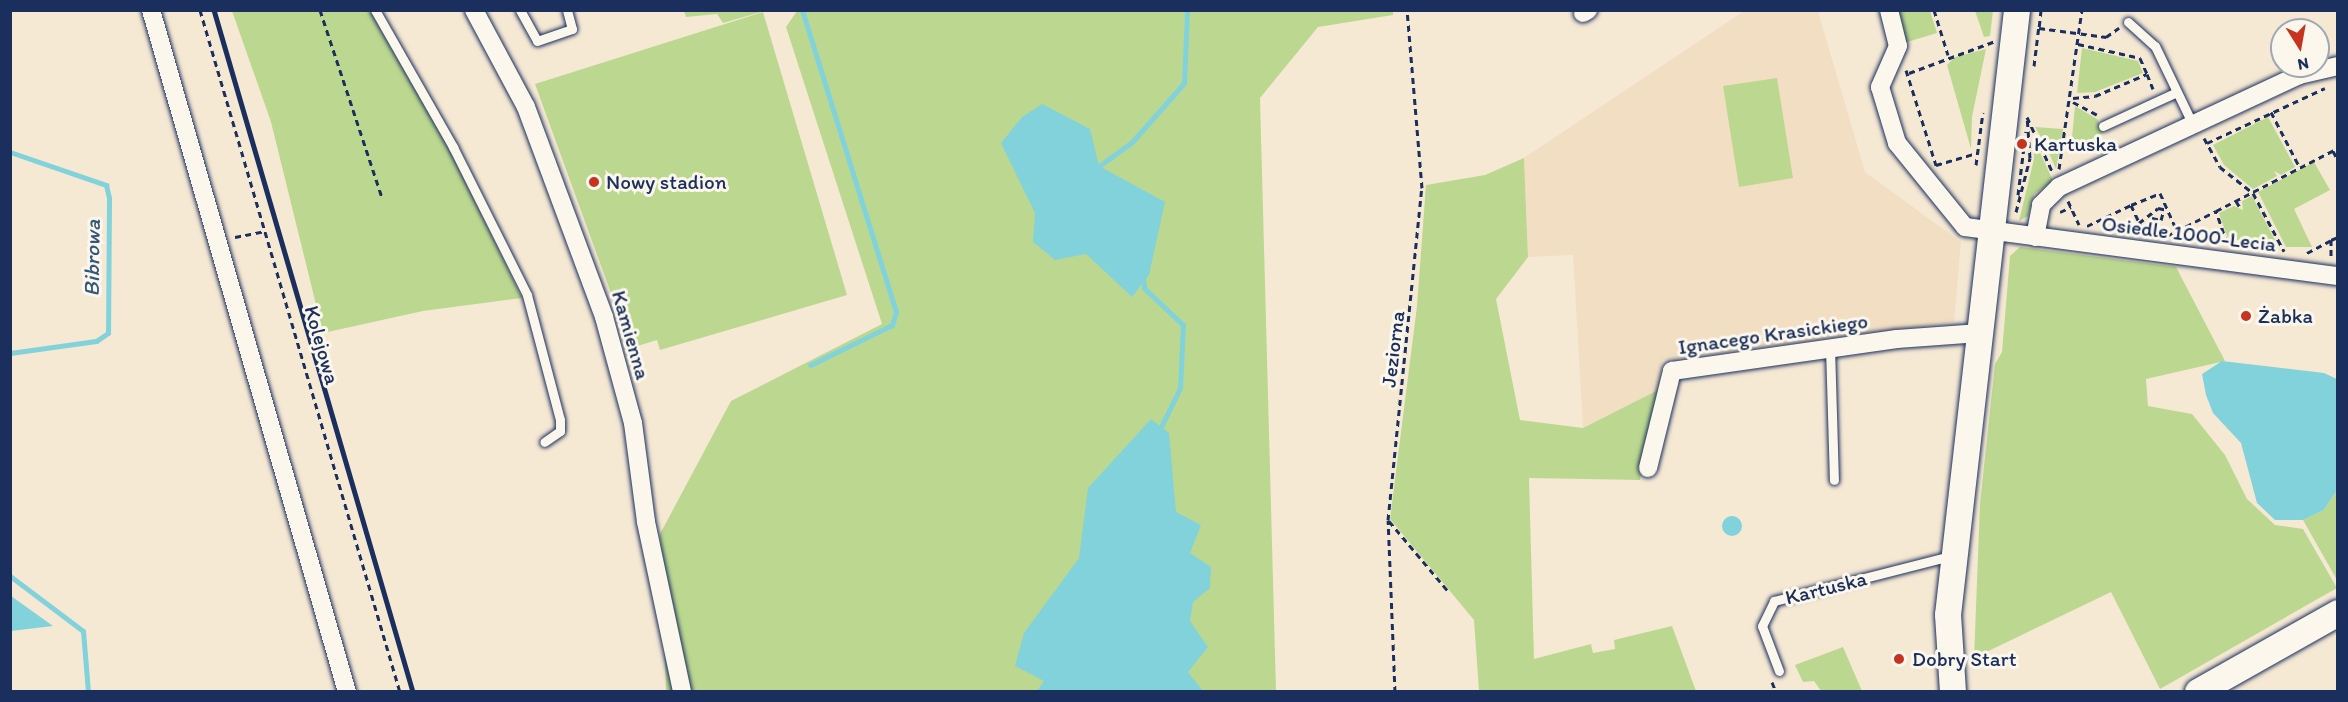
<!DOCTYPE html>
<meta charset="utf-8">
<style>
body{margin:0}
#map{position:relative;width:2348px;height:702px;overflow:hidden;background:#f6e9d4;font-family:Itim,sans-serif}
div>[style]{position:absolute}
.built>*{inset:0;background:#f2dfc3}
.green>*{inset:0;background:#bcd890}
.water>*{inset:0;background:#81d2da}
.round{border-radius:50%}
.stream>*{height:5px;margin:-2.5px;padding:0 2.5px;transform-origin:2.5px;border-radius:2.5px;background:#81d2da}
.path>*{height:3px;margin-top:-1.5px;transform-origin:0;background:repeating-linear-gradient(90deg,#1b2f5e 0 6px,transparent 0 10.5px)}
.roads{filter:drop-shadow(0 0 2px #1b2f5e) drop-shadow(0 0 2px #1b2f5e)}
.lane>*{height:9px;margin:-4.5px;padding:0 4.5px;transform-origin:4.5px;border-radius:4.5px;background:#fbf7ec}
.street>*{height:18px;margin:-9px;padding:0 9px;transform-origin:9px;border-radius:9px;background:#fbf7ec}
.secondary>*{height:26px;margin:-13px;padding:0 13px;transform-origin:13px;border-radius:13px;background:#fbf7ec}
.rail>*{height:4.5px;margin:-2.25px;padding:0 2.25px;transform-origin:2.25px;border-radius:2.25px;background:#1b2f5e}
.dots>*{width:16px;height:16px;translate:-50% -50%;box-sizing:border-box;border:3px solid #fbf7ec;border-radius:50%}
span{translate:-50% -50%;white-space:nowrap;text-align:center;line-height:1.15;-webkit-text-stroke:6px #fbf7ec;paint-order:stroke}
.poi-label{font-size:21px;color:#1b2f5e}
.left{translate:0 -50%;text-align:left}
.street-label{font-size:21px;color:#1b2f5e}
.water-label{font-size:22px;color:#34587d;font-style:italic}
.frame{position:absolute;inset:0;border:12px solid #1b2f5e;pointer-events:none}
.north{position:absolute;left:2270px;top:18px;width:60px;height:60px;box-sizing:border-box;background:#fbf7ec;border:2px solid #a1a7b3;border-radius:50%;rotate:169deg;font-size:16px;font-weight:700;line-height:24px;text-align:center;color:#1b2f5e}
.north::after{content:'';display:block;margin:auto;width:21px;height:27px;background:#c8321e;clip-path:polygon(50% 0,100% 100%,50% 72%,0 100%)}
</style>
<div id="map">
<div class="built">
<i style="clip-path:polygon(1744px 11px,1818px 11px,1865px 172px,1961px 242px,1954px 322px,1662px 360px,1658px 390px,1583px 428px,1573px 255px,1528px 257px,1524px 158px)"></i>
</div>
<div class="green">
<i style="clip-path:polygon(232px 11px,370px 11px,449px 148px,522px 298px,423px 311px,323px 333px,271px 122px)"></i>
<i style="clip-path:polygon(684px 11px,685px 10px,765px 11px,723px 23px,717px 14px,686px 17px)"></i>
<i style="clip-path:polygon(797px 11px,1393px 11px,1393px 15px,1318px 27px,1260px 98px,1276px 691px,666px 691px,660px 534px,731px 401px,882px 324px,786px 27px)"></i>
<i style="clip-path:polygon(1895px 11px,1930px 11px,1937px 33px,1904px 43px)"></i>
<i style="clip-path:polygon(1975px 11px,1993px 11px,1990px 36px,1984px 37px)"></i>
<i style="clip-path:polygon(763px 12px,847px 295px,660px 350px,657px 340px,631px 348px,535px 84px)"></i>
<i style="clip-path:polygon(2082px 48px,2138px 61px,2143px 73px,2095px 92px,2077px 93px)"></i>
<i style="clip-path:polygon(1986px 49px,1972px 117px,1971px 149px,1947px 65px,1955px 57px)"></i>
<i style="clip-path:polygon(1777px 78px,1793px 178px,1739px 187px,1723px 86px)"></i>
<i style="clip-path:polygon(2075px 106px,2097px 119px,2104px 133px,2071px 148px)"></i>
<i style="clip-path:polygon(2268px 117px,2295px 167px,2281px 175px,2274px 171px,2277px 176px,2253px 189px,2224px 165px,2213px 145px)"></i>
<i style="clip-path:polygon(2035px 127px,2063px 129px,2056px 169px,2046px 146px)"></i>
<i style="clip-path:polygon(2033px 137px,2053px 181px,2034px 194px,2028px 216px,2019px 221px,2034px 159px)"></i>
<i style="clip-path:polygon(1524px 158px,1528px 257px,1496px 299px,1520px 420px,1583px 428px,1658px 390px,1640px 480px,1529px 478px,1534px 659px,1591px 644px,1593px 653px,1615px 649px,1614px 640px,1672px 626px,1696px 691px,1479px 691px,1474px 620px,1390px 519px,1417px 306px,1426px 185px,1485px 175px)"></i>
<i style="clip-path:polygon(2314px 162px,2330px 190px,2294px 209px,2312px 247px,2286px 247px,2258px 192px)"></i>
<i style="clip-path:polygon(2252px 196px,2277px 244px,2228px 239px,2219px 213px,2234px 206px,2243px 210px,2242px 201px)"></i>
<i style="clip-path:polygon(2020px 247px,2176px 267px,2225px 361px,2146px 379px,2148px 406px,2192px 414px,2225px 455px,2247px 499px,2275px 525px,2303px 529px,2337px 588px,2160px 689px,2111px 592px,1974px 658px,1980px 504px,1995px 364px,2002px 352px,2010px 256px)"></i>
<i style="clip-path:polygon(2337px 490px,2337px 580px,2303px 520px,2324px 510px)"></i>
<i style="clip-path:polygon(1843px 647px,1862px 691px,1821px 691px,1814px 681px,1803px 682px,1795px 665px)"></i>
</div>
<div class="water">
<i style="clip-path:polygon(1042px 104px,1090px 129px,1099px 166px,1165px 202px,1149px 275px,1132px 297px,1086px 254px,1055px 260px,1033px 242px,1035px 213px,1001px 143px,1022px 117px)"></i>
<i style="clip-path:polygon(2222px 361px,2324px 373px,2337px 379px,2337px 490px,2324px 510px,2303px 520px,2275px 520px,2257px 503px,2241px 443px,2213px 413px,2206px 395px,2202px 374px)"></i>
<i style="clip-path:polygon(1151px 419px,1169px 433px,1176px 512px,1201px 525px,1190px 553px,1211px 567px,1210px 588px,1193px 602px,1190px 621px,1208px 647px,1188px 672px,1203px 691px,1037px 691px,1044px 681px,1015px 666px,1024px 633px,1079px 558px,1088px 488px)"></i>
<i class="round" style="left:1722px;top:516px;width:20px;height:20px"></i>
<i style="clip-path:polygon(11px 596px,53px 626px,11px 631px)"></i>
</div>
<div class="stream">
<i style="left:802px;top:10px;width:316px;rotate:72.7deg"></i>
<i style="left:896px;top:312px;width:14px;rotate:107deg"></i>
<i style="left:892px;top:325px;width:91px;rotate:154deg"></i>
<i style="left:10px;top:152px;width:102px;rotate:19deg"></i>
<i style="left:106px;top:185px;width:13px;rotate:77deg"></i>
<i style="left:109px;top:198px;width:135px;rotate:90.4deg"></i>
<i style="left:108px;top:333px;width:14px;rotate:146deg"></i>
<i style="left:96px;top:341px;width:87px;rotate:172.1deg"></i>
<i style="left:1101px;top:170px;width:4px;rotate:-117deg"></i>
<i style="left:1099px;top:166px;width:41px;rotate:-36deg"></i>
<i style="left:1132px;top:142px;width:79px;rotate:-48.6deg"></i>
<i style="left:1184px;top:83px;width:73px;rotate:-87.6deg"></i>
<i style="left:1143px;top:276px;width:12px;rotate:85deg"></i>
<i style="left:1144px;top:288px;width:54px;rotate:43.5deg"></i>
<i style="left:1183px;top:325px;width:63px;rotate:92.7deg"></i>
<i style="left:1180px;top:388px;width:43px;rotate:116deg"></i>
<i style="left:10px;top:576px;width:91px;rotate:37deg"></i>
<i style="left:83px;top:631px;width:61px;rotate:85.3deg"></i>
</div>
<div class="path">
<i style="left:200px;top:10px;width:711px;rotate:73.66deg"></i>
<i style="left:320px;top:10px;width:197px;rotate:71.7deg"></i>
<i style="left:1934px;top:10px;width:47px;rotate:72.7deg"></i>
<i style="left:2041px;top:10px;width:18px;rotate:96deg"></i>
<i style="left:2039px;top:28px;width:68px;rotate:7.7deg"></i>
<i style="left:2106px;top:37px;width:16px;rotate:-35deg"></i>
<i style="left:2078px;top:44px;width:64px;rotate:12.7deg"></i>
<i style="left:2140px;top:58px;width:17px;rotate:66deg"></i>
<i style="left:2034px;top:66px;width:38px;rotate:-83deg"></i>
<i style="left:1906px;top:70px;width:100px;rotate:72.5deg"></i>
<i style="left:1936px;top:165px;width:43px;rotate:-16.3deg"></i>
<i style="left:1909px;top:73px;width:90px;rotate:-20.3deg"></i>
<i style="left:2073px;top:98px;width:22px;rotate:-5deg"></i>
<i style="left:2095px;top:96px;width:56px;rotate:-22.9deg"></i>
<i style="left:2147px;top:74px;width:16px;rotate:68deg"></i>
<i style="left:2073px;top:102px;width:27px;rotate:28deg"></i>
<i style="left:2271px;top:112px;width:63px;rotate:62.6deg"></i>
<i style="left:2027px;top:117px;width:60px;rotate:65.2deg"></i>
<i style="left:2204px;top:138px;width:33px;rotate:61deg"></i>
<i style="left:2220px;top:167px;width:42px;rotate:38.2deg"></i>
<i style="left:2253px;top:193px;width:66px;rotate:61.9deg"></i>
<i style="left:2207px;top:143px;width:130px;rotate:-25deg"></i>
<i style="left:2333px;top:151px;width:10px;rotate:61deg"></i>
<i style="left:1976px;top:165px;width:53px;rotate:-82.5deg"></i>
<i style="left:2059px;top:169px;width:161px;rotate:-81.8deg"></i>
<i style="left:2018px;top:195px;width:64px;rotate:-82.9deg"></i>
<i style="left:2068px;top:201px;width:26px;rotate:65deg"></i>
<i style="left:2236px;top:201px;width:9px;rotate:58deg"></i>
<i style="left:2131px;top:205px;width:31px;rotate:-22deg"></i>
<i style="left:2160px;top:193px;width:42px;rotate:65.9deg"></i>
<i style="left:2016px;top:212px;width:56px;rotate:-75.5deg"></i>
<i style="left:2030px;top:158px;width:39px;rotate:-94deg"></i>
<i style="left:2060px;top:212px;width:12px;rotate:-24deg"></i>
<i style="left:2152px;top:218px;width:9px;rotate:13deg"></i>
<i style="left:2161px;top:220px;width:7px;rotate:-74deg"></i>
<i style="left:2139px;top:223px;width:24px;rotate:-38deg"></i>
<i style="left:2158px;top:208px;width:10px;rotate:11deg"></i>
<i style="left:2087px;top:226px;width:49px;rotate:-25.5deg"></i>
<i style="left:2131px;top:205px;width:31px;rotate:65deg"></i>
<i style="left:2167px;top:236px;width:55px;rotate:-27deg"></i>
<i style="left:235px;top:237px;width:31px;rotate:-11deg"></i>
<i style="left:2227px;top:243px;width:34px;rotate:-109deg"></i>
<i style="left:2216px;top:211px;width:137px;rotate:-27.3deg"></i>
<i style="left:2307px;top:253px;width:27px;rotate:-28deg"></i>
<i style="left:2331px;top:256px;width:16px;rotate:-90deg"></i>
<i style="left:2331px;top:240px;width:8px;rotate:-23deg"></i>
<i style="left:1389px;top:521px;width:92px;rotate:49.9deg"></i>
<i style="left:1772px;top:682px;width:11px;rotate:68deg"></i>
<i style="left:1395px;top:692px;width:172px;rotate:-92.3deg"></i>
<i style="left:1388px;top:520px;width:334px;rotate:-84.2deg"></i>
<i style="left:1422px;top:188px;width:179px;rotate:-94.8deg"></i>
</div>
<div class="roads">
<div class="lane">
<i style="left:375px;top:10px;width:158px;rotate:60.3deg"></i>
<i style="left:453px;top:147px;width:165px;rotate:63.4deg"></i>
<i style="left:527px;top:295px;width:129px;rotate:75.2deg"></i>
<i style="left:560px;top:420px;width:11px;rotate:90deg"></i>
<i style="left:560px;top:431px;width:19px;rotate:145deg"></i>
<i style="left:520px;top:10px;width:35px;rotate:61deg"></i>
<i style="left:537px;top:41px;width:37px;rotate:-19deg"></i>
<i style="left:572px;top:29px;width:20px;rotate:-105deg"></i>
<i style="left:2128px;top:22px;width:36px;rotate:42deg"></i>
<i style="left:2155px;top:46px;width:85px;rotate:64.3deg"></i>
<i style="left:2103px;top:126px;width:81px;rotate:-24.7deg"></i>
<i style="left:1830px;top:347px;width:133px;rotate:88.3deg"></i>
<i style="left:1779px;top:671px;width:48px;rotate:-110.7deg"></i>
<i style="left:1762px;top:626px;width:28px;rotate:-64deg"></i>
<i style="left:1774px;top:601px;width:183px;rotate:-14.3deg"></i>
</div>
<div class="street">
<i style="left:151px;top:10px;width:710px;rotate:73.97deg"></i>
<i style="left:474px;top:10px;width:110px;rotate:61.8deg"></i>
<i style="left:526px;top:107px;width:224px;rotate:69.6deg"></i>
<i style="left:604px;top:317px;width:110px;rotate:74.7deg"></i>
<i style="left:633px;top:423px;width:100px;rotate:82.5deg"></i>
<i style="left:646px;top:522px;width:174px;rotate:78deg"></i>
<i style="left:1889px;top:10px;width:37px;rotate:76deg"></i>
<i style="left:1898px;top:46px;width:45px;rotate:113.7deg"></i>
<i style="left:1880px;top:87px;width:59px;rotate:73.1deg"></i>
<i style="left:1897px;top:143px;width:108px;rotate:51deg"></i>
<i style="left:1965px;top:227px;width:376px;rotate:7.5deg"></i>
<i style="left:1583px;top:13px;width:6px;rotate:-31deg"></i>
<i style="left:2035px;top:237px;width:33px;rotate:-79deg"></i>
<i style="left:2041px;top:205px;width:25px;rotate:-45deg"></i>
<i style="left:2059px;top:187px;width:265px;rotate:-25deg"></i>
<i style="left:2299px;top:75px;width:40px;rotate:-13deg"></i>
<i style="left:1648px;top:468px;width:100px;rotate:-76.1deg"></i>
<i style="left:1672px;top:371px;width:227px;rotate:-8.1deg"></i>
<i style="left:1897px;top:339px;width:83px;rotate:-4.1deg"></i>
</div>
<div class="secondary">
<i style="left:1953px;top:692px;width:77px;rotate:-93.7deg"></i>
<i style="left:1948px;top:615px;width:609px;rotate:-83.49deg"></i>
<i style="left:2198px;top:692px;width:161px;rotate:-29.4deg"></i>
</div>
</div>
<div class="rail">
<i style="left:214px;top:10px;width:710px;rotate:73.73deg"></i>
</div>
<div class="dots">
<i style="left:2022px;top:144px;background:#c8321e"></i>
<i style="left:594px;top:182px;background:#c8321e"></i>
<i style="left:2246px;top:316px;background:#c8321e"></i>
<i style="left:1899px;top:659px;background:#c8321e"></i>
</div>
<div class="poi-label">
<span class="left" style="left:2034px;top:144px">Kartuska</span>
<span class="left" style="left:606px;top:182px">Nowy stadion</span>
<span class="left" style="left:2258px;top:316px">Żabka</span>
<span class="left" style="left:1912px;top:659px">Dobry Start</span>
</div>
<div class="street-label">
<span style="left:2189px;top:234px;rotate:7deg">Osiedle 1000-Lecia</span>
<span style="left:1773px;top:334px;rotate:-8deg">Ignacego Krasickiego</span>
<span style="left:631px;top:335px;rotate:74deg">Kamienna</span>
<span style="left:322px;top:345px;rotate:74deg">Kolejowa</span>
<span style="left:1393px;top:349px;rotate:-83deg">Jeziorna</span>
<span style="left:1826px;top:588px;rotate:-14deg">Kartuska</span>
</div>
<div class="water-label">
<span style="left:92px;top:258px;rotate:-89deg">Bibrowa</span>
</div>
<div class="frame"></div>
<div class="north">N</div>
</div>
